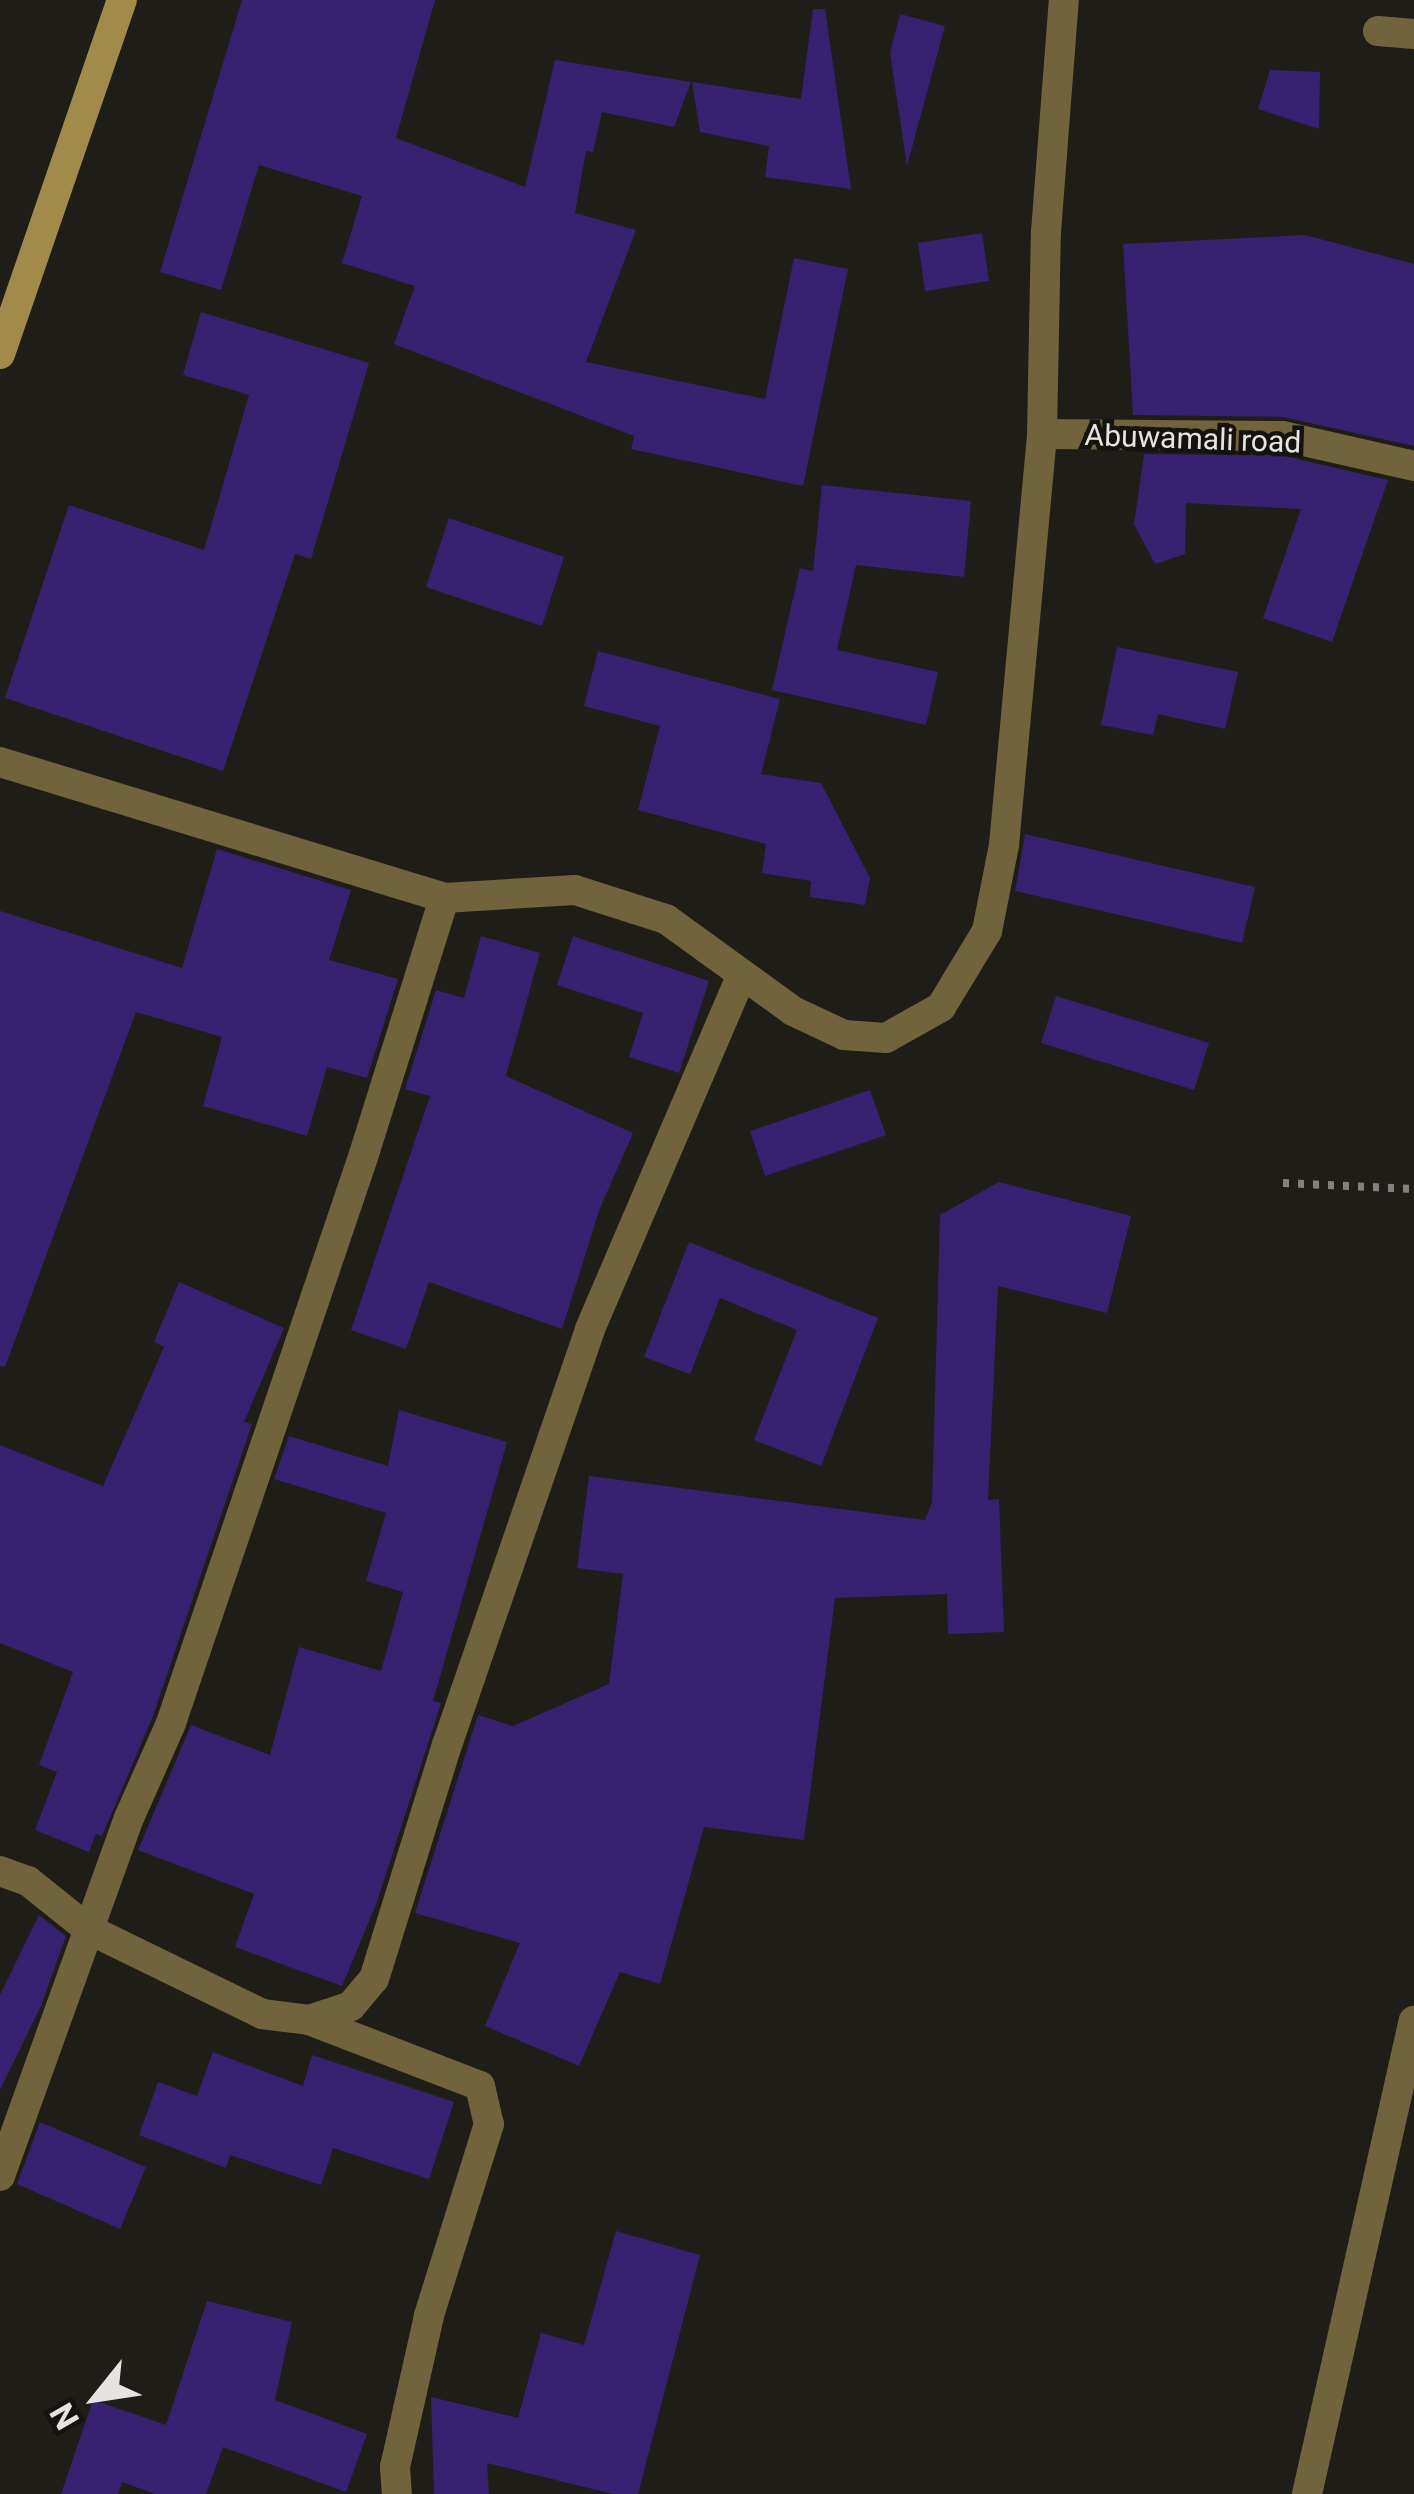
<!DOCTYPE html>
<style>
body{margin:0}
#map{position:relative;width:1414px;height:2494px;overflow:hidden;background:#1f1d18;font-family:Roboto,sans-serif}
div>[style]{position:absolute}
.building>*{inset:0;background:#372171}
.path>*{height:8px;margin-top:-4px;transform-origin:0;background:repeating-linear-gradient(90deg,#83817d 0 6px,transparent 0 15px)}
.minor>*{height:30px;margin:-15px;padding:0 15px;transform-origin:15px;border-radius:15px;background:#71633c}
.secondary>*{height:30px;margin:-15px;padding:0 15px;transform-origin:15px;border-radius:15px;background:#a28a4b}
span{translate:-50% -50%;white-space:nowrap;text-align:center;line-height:1.15;-webkit-text-stroke:9px #15130f;paint-order:stroke}
.street-label{font-size:30px;color:#e6e4e1}
.north{position:absolute;left:36px;top:2338px;width:120px;height:120px;-webkit-text-stroke:9px #15130f;paint-order:stroke;rotate:240deg;font-size:33px;font-weight:700;line-height:48px;text-align:center;color:#e6e4e1}
.north::after{content:'';display:block;margin:auto;width:42px;height:54px;background:#e6e4e1;clip-path:polygon(50% 0,100% 100%,50% 72%,0 100%)}
</style>
<div id="map">
<div class="building">
<i style="clip-path:polygon(242px 0,435px 0,396px 138px,525px 187px,555px 60px,691px 82px,674px 127px,602px 112px,593px 152px,586px 151px,575px 213px,636px 230px,586px 362px,765px 399px,794px 258px,848px 269px,803px 486px,631px 449px,634px 436px,394px 344px,415px 286px,342px 263px,362px 196px,259px 165px,221px 290px,160px 272px)"></i>
<i style="clip-path:polygon(813px 9px,825px 9px,851px 189px,765px 177px,769px 146px,700px 132px,692px 82px,801px 99px)"></i>
<i style="clip-path:polygon(900px 14px,945px 26px,907px 166px,890px 53px)"></i>
<i style="clip-path:polygon(1270px 70px,1320px 72px,1319px 129px,1258px 109px)"></i>
<i style="clip-path:polygon(982px 233px,989px 281px,925px 291px,918px 243px)"></i>
<i style="clip-path:polygon(1305px 235px,1414px 264px,1414px 446px,1283px 417px,1133px 415px,1123px 244px)"></i>
<i style="clip-path:polygon(201px 312px,369px 363px,311px 559px,295px 554px,223px 771px,5px 698px,69px 505px,204px 550px,249px 395px,183px 375px)"></i>
<i style="clip-path:polygon(1144px 454px,1280px 455px,1388px 480px,1332px 642px,1263px 618px,1301px 509px,1186px 503px,1185px 554px,1155px 564px,1134px 524px)"></i>
<i style="clip-path:polygon(822px 485px,971px 501px,964px 577px,856px 565px,837px 650px,938px 672px,926px 725px,772px 690px,800px 568px,813px 571px)"></i>
<i style="clip-path:polygon(449px 518px,564px 557px,542px 626px,426px 587px)"></i>
<i style="clip-path:polygon(1117px 647px,1238px 672px,1225px 729px,1158px 714px,1153px 735px,1101px 725px)"></i>
<i style="clip-path:polygon(598px 651px,780px 699px,761px 774px,821px 783px,870px 878px,865px 905px,810px 897px,811px 881px,762px 873px,766px 844px,638px 810px,660px 726px,584px 706px)"></i>
<i style="clip-path:polygon(1025px 834px,1255px 887px,1242px 943px,1015px 891px)"></i>
<i style="clip-path:polygon(217px 849px,351px 890px,329px 960px,398px 979px,367px 1078px,327px 1067px,307px 1136px,203px 1106px,222px 1037px,136px 1012px,5px 1367px,0 1366px,0 911px,182px 968px)"></i>
<i style="clip-path:polygon(481px 936px,540px 953px,506px 1076px,633px 1133px,600px 1208px,562px 1329px,429px 1282px,406px 1349px,351px 1330px,430px 1096px,405px 1089px,436px 990px,464px 998px)"></i>
<i style="clip-path:polygon(573px 936px,709px 981px,679px 1073px,629px 1057px,643px 1013px,557px 985px)"></i>
<i style="clip-path:polygon(1056px 996px,1209px 1043px,1194px 1090px,1041px 1043px)"></i>
<i style="clip-path:polygon(870px 1090px,886px 1135px,765px 1176px,750px 1131px)"></i>
<i style="clip-path:polygon(999px 1182px,1131px 1216px,1107px 1313px,998px 1286px,988px 1500px,999px 1499px,1004px 1632px,948px 1634px,947px 1594px,835px 1598px,804px 1840px,704px 1827px,660px 1984px,620px 1972px,579px 2066px,485px 2026px,520px 1943px,415px 1913px,478px 1715px,513px 1726px,609px 1684px,623px 1574px,577px 1568px,589px 1476px,925px 1520px,932px 1502px,940px 1215px)"></i>
<i style="clip-path:polygon(689px 1242px,878px 1318px,821px 1466px,754px 1440px,797px 1330px,720px 1298px,690px 1374px,644px 1357px)"></i>
<i style="clip-path:polygon(179px 1282px,284px 1328px,244px 1422px,252px 1424px,153px 1716px,102px 1836px,96px 1834px,89px 1852px,35px 1830px,57px 1772px,39px 1765px,73px 1672px,0 1643px,0 1445px,103px 1486px,164px 1347px,154px 1342px)"></i>
<i style="clip-path:polygon(399px 1410px,507px 1442px,433px 1701px,441px 1703px,377px 1902px,342px 1986px,235px 1947px,254px 1894px,138px 1850px,191px 1725px,270px 1755px,299px 1647px,381px 1671px,403px 1592px,366px 1581px,386px 1513px,274px 1479px,289px 1436px,388px 1466px)"></i>
<i style="clip-path:polygon(39px 1915px,66px 1936px,41px 2006px,0 2090px,0 1995px)"></i>
<i style="clip-path:polygon(213px 2052px,303px 2086px,312px 2055px,454px 2102px,429px 2179px,333px 2148px,321px 2185px,230px 2155px,226px 2168px,139px 2135px,158px 2082px,197px 2096px)"></i>
<i style="clip-path:polygon(40px 2122px,146px 2167px,120px 2229px,17px 2184px)"></i>
<i style="clip-path:polygon(616px 2231px,700px 2255px,638px 2494px,613px 2494px,487px 2463px,489px 2494px,434px 2494px,431px 2397px,518px 2418px,541px 2333px,584px 2345px)"></i>
<i style="clip-path:polygon(207px 2301px,292px 2322px,275px 2400px,367px 2434px,346px 2492px,223px 2447px,206px 2494px,155px 2494px,122px 2482px,118px 2494px,61px 2494px,93px 2400px,166px 2425px)"></i>
</div>
<div class="path">
<i style="left:1283px;top:1183px;width:131px;rotate:2.6deg"></i>
</div>
<div class="minor">
<i style="left:1378px;top:31px;width:36px;rotate:5deg"></i>
<i style="left:1042px;top:434px;width:240px;rotate:0.5deg"></i>
<i style="left:1282px;top:436px;width:135px;rotate:12.8deg"></i>
<i style="left:0;top:762px;width:464px;rotate:17deg"></i>
<i style="left:0;top:1871px;width:30px;rotate:20deg"></i>
<i style="left:28px;top:1881px;width:77px;rotate:38.7deg"></i>
<i style="left:88px;top:1929px;width:194px;rotate:26deg"></i>
<i style="left:262px;top:2014px;width:47px;rotate:7.3deg"></i>
<i style="left:309px;top:2020px;width:44px;rotate:-18.4deg"></i>
<i style="left:351px;top:2006px;width:35px;rotate:-50deg"></i>
<i style="left:374px;top:1979px;width:245px;rotate:-72.7deg"></i>
<i style="left:447px;top:1745px;width:440px;rotate:-71deg"></i>
<i style="left:590px;top:1329px;width:385px;rotate:-66.8deg"></i>
<i style="left:309px;top:2020px;width:183px;rotate:21.1deg"></i>
<i style="left:480px;top:2086px;width:39px;rotate:77deg"></i>
<i style="left:489px;top:2124px;width:201px;rotate:107.4deg"></i>
<i style="left:429px;top:2316px;width:155px;rotate:102.7deg"></i>
<i style="left:395px;top:2467px;width:27px;rotate:86deg"></i>
<i style="left:0;top:2176px;width:381px;rotate:-70.2deg"></i>
<i style="left:129px;top:1818px;width:104px;rotate:-66.1deg"></i>
<i style="left:171px;top:1723px;width:601px;rotate:-71.26deg"></i>
<i style="left:364px;top:1154px;width:268px;rotate:-72.6deg"></i>
<i style="left:444px;top:898px;width:131px;rotate:-3.5deg"></i>
<i style="left:575px;top:890px;width:96px;rotate:17.7deg"></i>
<i style="left:666px;top:919px;width:157px;rotate:35.9deg"></i>
<i style="left:793px;top:1011px;width:56px;rotate:25.2deg"></i>
<i style="left:844px;top:1035px;width:42px;rotate:4.1deg"></i>
<i style="left:886px;top:1038px;width:63px;rotate:-29.4deg"></i>
<i style="left:941px;top:1007px;width:89px;rotate:-58.8deg"></i>
<i style="left:987px;top:931px;width:88px;rotate:-78.8deg"></i>
<i style="left:1004px;top:845px;width:413px;rotate:-84.7deg"></i>
<i style="left:1042px;top:434px;width:202px;rotate:-88.9deg"></i>
<i style="left:1046px;top:232px;width:233px;rotate:-85.6deg"></i>
<i style="left:1307px;top:2494px;width:485px;rotate:-77.3deg"></i>
</div>
<div class="secondary">
<i style="left:0;top:354px;width:374px;rotate:-71deg"></i>
</div>
<div class="street-label">
<span style="left:1193px;top:439px;rotate:2deg">Abuwamali road</span>
</div>
<div class="north">N</div>
</div>
